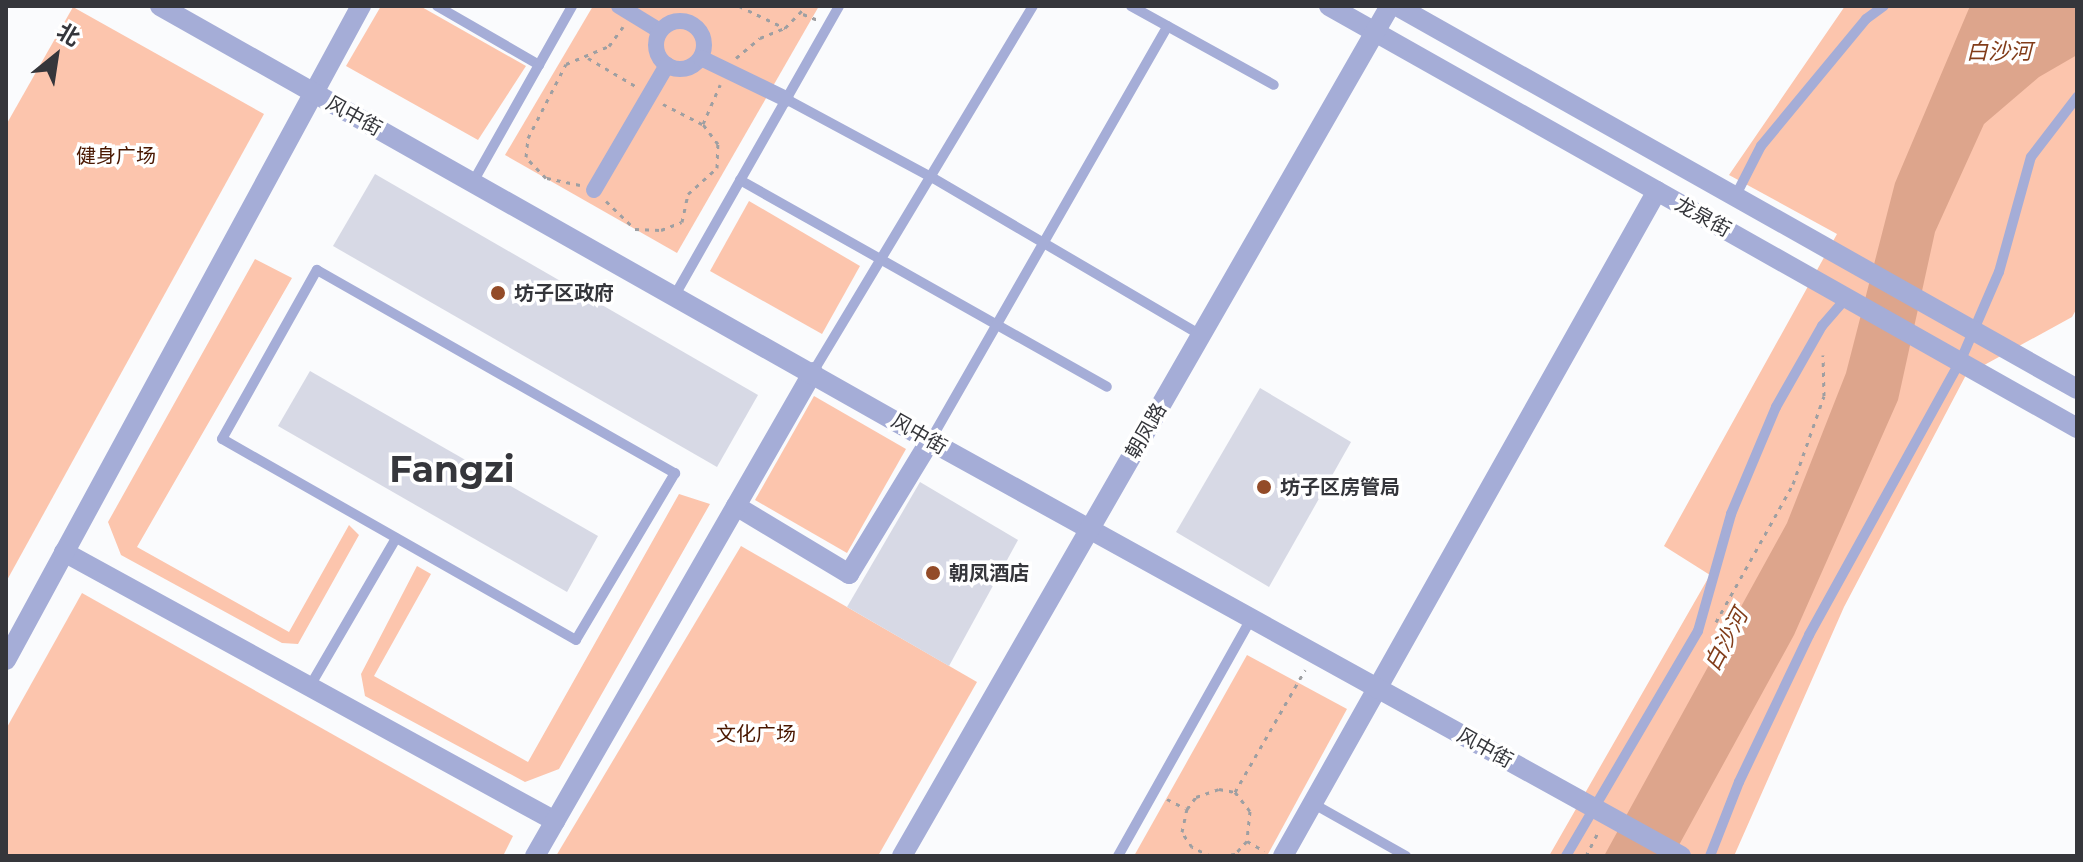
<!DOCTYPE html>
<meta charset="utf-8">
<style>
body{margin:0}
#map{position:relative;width:2083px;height:862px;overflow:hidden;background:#fafbfd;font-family:Montserrat,"Noto Sans SC",sans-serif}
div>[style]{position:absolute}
.green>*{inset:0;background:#fcc5ad}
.water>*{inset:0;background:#dda58c}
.building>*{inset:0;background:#d7d9e5}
.path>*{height:3px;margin-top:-1.5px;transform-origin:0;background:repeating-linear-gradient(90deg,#9e9fa2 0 4px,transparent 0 10px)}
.service>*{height:10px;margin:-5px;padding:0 5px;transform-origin:5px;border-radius:5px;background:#a5add7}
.pedestrian>*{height:16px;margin:-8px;padding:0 8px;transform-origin:8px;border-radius:8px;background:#a5add7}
.pedestrian>.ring{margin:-8px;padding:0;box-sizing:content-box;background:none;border:16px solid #a5add7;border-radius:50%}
.minor>*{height:20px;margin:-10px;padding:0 10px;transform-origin:10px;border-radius:10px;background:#a5add7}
.tertiary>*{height:20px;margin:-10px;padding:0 10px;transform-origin:10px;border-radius:10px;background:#a5add7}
.dots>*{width:22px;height:22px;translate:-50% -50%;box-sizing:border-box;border:4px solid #fff;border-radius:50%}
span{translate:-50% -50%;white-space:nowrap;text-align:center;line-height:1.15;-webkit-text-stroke:7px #fff;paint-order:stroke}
.street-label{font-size:20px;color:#35363b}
.park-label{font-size:20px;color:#491700}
.poi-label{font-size:20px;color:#35363b;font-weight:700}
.left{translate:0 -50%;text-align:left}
.water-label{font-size:22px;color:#823d1a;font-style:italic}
.town-label{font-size:36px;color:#35363b;font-weight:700}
.frame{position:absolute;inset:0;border:8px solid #35363b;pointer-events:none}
.north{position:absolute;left:16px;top:16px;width:80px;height:80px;-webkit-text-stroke:6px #fff;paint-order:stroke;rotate:30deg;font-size:22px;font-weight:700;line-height:32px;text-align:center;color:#35363b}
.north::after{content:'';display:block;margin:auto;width:28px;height:36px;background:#35363b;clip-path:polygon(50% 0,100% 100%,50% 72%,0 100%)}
</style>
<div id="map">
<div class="green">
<i style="clip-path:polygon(381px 6px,420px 6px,526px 66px,478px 140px,346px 66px)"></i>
<i style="clip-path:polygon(593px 6px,819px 6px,677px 253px,505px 155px)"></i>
<i style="clip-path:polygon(1845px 6px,2077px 6px,2077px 308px,2072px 317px,1966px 375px,1844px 607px,1734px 856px,1549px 856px,1710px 575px,1664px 546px,1837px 234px,1729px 175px)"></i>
<i style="clip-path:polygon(73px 7px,264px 114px,6px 582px,6px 125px)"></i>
<i style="clip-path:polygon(749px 201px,860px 266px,822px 334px,710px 271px)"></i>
<i style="clip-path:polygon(255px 259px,292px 278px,137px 547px,289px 632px,349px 525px,359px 535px,298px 644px,282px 643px,121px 555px,108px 522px)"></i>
<i style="clip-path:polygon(814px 396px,906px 449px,847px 553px,755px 500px)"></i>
<i style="clip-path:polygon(679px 494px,710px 504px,559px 769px,525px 782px,365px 696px,361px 674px,417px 566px,431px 574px,374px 676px,528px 762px)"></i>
<i style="clip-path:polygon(741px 546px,977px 682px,878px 856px,556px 856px)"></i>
<i style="clip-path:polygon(82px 593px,513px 836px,503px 856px,6px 856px,6px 729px)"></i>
<i style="clip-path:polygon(1247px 655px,1347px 709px,1267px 856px,1134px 856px)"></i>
</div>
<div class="water">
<i style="clip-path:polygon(1970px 6px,2077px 6px,2077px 55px,2039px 77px,1984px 124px,1935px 232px,1898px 400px,1794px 635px,1673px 856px,1604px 856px,1787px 523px,1846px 373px,1895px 183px)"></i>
</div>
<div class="building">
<i style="clip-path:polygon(375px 174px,758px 395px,717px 467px,333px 246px)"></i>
<i style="clip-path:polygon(310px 371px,598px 536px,567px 592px,278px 426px)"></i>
<i style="clip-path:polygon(1260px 388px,1351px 442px,1269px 587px,1176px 532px)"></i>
<i style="clip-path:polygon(920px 482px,1018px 540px,949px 666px,847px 607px)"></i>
</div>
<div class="path">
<i style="left:739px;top:6px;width:51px;rotate:25.6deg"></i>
<i style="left:803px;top:14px;width:16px;rotate:22deg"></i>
<i style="left:588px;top:58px;width:57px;rotate:30.6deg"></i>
<i style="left:736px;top:58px;width:31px;rotate:-40deg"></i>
<i style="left:760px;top:38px;width:27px;rotate:-22deg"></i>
<i style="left:785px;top:28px;width:30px;rotate:-46deg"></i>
<i style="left:663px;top:104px;width:44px;rotate:27.1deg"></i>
<i style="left:580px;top:185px;width:35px;rotate:-168deg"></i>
<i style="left:546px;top:178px;width:29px;rotate:-134deg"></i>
<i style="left:526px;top:157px;width:19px;rotate:-84deg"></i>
<i style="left:528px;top:138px;width:83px;rotate:-62.8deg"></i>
<i style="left:566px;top:64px;width:47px;rotate:-22.7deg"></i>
<i style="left:609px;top:46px;width:24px;rotate:-54deg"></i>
<i style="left:606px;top:201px;width:40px;rotate:44deg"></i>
<i style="left:635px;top:229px;width:26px;rotate:2deg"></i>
<i style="left:661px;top:230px;width:22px;rotate:-21deg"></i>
<i style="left:682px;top:222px;width:29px;rotate:-78deg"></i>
<i style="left:688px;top:194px;width:39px;rotate:-42deg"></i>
<i style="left:717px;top:168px;width:24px;rotate:-88deg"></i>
<i style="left:718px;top:144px;width:25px;rotate:-127deg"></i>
<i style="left:703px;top:124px;width:43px;rotate:-66.4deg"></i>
<i style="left:1716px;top:622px;width:158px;rotate:-60.8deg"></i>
<i style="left:1793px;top:484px;width:93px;rotate:-70.6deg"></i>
<i style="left:1824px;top:396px;width:41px;rotate:-91.4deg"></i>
<i style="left:1235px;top:792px;width:141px;rotate:-60.2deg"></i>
<i style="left:1167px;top:799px;width:20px;rotate:27deg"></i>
<i style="left:1247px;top:841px;width:20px;rotate:30deg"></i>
<i style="left:1211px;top:856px;width:21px;rotate:-155deg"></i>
<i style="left:1192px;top:847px;width:18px;rotate:-124deg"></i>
<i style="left:1182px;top:832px;width:24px;rotate:-78deg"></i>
<i style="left:1187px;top:809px;width:15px;rotate:-53deg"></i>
<i style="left:1196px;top:797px;width:24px;rotate:-19deg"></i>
<i style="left:1219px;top:789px;width:16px;rotate:11deg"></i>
<i style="left:1235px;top:792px;width:24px;rotate:52deg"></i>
<i style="left:1250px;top:811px;width:30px;rotate:96deg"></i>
<i style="left:1247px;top:841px;width:18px;rotate:133deg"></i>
<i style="left:1235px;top:854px;width:17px;rotate:173deg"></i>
<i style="left:1586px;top:856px;width:28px;rotate:-63deg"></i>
</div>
<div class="service">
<i style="left:437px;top:6px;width:118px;rotate:30deg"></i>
<i style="left:1131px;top:6px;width:163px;rotate:28.9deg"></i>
<i style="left:786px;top:99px;width:167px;rotate:28.3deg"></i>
<i style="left:933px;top:178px;width:311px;rotate:30.4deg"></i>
<i style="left:740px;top:180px;width:421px;rotate:29.4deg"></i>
<i style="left:473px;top:182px;width:202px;rotate:-60.6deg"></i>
<i style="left:1736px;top:195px;width:55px;rotate:-63deg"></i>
<i style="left:1761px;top:146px;width:165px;rotate:-50.4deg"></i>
<i style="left:1866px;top:19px;width:22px;rotate:-36deg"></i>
<i style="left:317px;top:270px;width:412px;rotate:29.6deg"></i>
<i style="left:675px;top:473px;width:194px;rotate:120.7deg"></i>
<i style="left:576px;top:640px;width:407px;rotate:-150.4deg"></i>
<i style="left:222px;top:439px;width:194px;rotate:-60.7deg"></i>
<i style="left:675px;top:295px;width:332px;rotate:-60.4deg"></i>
<i style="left:813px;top:372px;width:427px;rotate:-59deg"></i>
<i style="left:930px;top:441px;width:478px;rotate:-60.2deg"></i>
<i style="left:310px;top:686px;width:171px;rotate:-59.8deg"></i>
<i style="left:1312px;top:803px;width:108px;rotate:29.4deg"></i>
<i style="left:1118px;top:856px;width:274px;rotate:-60.7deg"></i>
<i style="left:1566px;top:856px;width:261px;rotate:-59.6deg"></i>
<i style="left:1698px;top:631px;width:122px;rotate:-74.2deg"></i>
<i style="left:1731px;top:514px;width:116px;rotate:-67.2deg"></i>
<i style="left:1776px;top:407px;width:93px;rotate:-60.4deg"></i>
<i style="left:1822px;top:326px;width:38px;rotate:-49deg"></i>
<i style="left:1710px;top:856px;width:79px;rotate:-68.6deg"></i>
<i style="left:1739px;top:782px;width:163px;rotate:-64.5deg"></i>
<i style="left:1809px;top:635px;width:312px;rotate:-61.1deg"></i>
<i style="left:1960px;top:362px;width:98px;rotate:-66.6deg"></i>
<i style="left:1999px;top:272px;width:119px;rotate:-74.5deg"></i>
<i style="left:2031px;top:157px;width:76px;rotate:-52.5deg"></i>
</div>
<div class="pedestrian">
<i style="left:619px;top:6px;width:48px;rotate:31.4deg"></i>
<i class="ring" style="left:656px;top:21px;width:32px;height:32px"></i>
<i style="left:701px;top:58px;width:94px;rotate:25.8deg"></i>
<i style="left:594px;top:190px;width:145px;rotate:-59.7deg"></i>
</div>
<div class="minor">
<i style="left:736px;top:506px;width:132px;rotate:31deg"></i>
<i style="left:849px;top:574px;width:156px;rotate:-58.7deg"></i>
<i style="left:64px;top:552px;width:560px;rotate:28.72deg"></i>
<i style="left:6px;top:660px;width:744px;rotate:-61.51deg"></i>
<i style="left:535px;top:856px;width:558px;rotate:-60.13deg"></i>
<i style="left:1283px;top:856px;width:763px;rotate:-60.65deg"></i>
</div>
<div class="tertiary">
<i style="left:160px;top:6px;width:884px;rotate:29.46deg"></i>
<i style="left:930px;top:441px;width:858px;rotate:28.92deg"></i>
<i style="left:1329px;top:6px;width:859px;rotate:29.43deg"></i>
<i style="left:1397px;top:6px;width:780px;rotate:29.39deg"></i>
<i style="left:902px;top:856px;width:980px;rotate:-60.14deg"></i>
</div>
<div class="dots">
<i style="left:498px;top:293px;background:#934b28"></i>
<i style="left:1264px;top:487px;background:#934b28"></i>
<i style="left:933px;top:573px;background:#934b28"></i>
</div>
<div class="street-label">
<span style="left:354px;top:116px;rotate:29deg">风中街</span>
<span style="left:1703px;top:217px;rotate:29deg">龙泉街</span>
<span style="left:1146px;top:431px;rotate:-60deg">朝凤路</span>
<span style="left:919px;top:434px;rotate:30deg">风中街</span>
<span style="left:1485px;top:748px;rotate:29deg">风中街</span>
</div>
<div class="park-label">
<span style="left:116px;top:156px">健身广场</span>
<span style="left:756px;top:734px">文化广场</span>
</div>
<div class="poi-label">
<span class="left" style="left:514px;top:293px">坊子区政府</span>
<span class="left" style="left:1280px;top:487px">坊子区房管局</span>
<span class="left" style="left:949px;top:573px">朝凤酒店</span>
</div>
<div class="water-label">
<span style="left:1999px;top:52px">白沙河</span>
<span style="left:1726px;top:640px;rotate:-62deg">白沙河</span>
</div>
<div class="town-label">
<span style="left:452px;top:470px">Fangzi</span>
</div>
<div class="frame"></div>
<div class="north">北</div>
</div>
